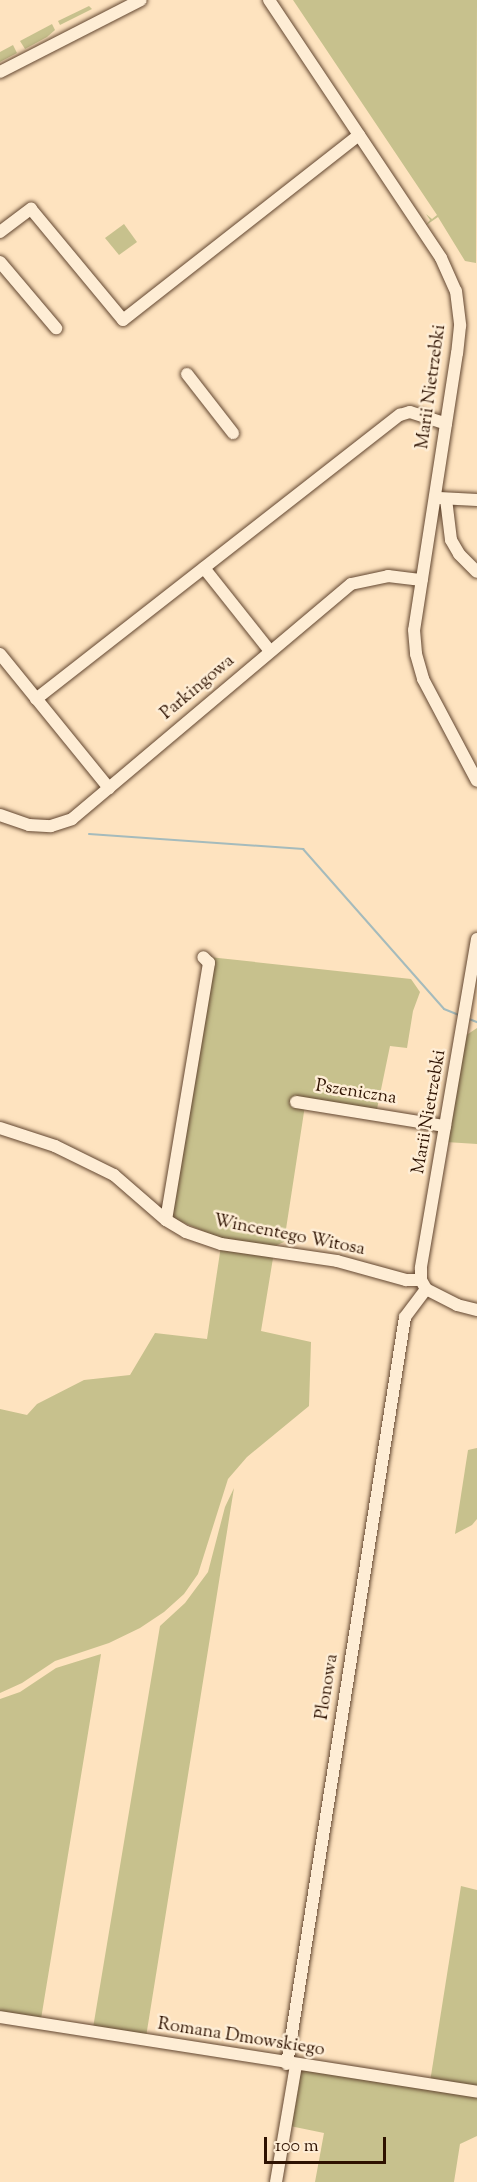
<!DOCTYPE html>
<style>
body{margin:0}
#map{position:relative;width:477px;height:2182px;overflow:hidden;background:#fee3bf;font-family:"Sorts Mill Goudy",serif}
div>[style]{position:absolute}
.green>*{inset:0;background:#c7c18d}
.stream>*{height:2px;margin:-1px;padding:0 1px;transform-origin:1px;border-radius:1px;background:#a5bbbc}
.roads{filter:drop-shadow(0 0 2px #624630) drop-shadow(0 0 2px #624630)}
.minor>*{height:12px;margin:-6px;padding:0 6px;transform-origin:6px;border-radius:6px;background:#feedd5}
span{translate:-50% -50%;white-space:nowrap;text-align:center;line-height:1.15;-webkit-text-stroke:5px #feedd5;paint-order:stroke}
.street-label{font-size:18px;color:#2e1201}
.scale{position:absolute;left:264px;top:2137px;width:122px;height:27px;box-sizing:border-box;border:3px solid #2e1201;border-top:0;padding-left:8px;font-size:18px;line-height:21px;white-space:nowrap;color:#2e1201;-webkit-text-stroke:4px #feedd5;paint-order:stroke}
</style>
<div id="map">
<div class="green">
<i style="clip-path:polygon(293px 0,477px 0,476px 263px,465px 261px,438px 217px,425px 226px,430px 220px,426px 214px,432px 219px,437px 215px)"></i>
<i style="clip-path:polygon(89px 6px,92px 9px,60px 25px,58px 21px)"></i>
<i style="clip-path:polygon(52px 24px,55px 30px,47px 37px,25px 49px,20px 41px)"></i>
<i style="clip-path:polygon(13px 45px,17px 53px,0 62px,0 52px)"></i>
<i style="clip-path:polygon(124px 224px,137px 242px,119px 255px,105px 238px)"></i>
<i style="clip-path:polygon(209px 957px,411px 979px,420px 992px,413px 1011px,407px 1048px,390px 1046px,377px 1109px,306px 1099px,284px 1242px,275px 1246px,261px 1331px,311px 1342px,309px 1406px,247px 1457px,228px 1479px,198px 1574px,184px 1594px,164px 1612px,140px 1628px,109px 1643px,55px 1661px,22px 1683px,0 1693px,0 1409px,27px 1415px,37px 1404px,84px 1380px,130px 1375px,155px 1333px,207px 1339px,222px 1239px,170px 1217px)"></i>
<i style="clip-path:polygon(477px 1028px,477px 1144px,446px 1142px,465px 1036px)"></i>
<i style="clip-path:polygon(477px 1448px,477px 1519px,472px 1525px,455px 1534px,468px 1450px)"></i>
<i style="clip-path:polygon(234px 1488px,146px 2037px,93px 2028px,160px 1626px,185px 1603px,208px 1572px,225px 1507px)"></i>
<i style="clip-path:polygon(101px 1654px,41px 2019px,0 2013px,0 1699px,20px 1692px,56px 1668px)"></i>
<i style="clip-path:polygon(461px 1886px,477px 1890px,477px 2089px,430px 2082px)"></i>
<i style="clip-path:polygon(299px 2069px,477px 2096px,477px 2136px,460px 2144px,454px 2182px,315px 2182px,324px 2133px,290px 2126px)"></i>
</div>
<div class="stream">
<i style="left:89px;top:834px;width:215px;rotate:4deg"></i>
<i style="left:303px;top:849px;width:213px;rotate:48.6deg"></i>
<i style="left:444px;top:1009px;width:16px;rotate:22deg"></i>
<i style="left:469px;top:1019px;width:9px;rotate:21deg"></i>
</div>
<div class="roads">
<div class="minor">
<i style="left:269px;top:0;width:310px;rotate:56.3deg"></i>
<i style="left:441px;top:258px;width:36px;rotate:66deg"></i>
<i style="left:456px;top:291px;width:35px;rotate:83deg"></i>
<i style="left:460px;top:326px;width:27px;rotate:96deg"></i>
<i style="left:457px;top:353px;width:280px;rotate:98.8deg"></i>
<i style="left:414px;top:630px;width:24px;rotate:85deg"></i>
<i style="left:416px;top:654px;width:26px;rotate:74deg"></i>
<i style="left:423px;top:679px;width:115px;rotate:62.1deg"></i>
<i style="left:0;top:72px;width:158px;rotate:-27.1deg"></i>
<i style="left:0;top:232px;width:39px;rotate:-37deg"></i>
<i style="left:31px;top:209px;width:144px;rotate:50.3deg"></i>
<i style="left:123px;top:320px;width:300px;rotate:-38.1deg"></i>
<i style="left:0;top:262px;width:87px;rotate:49.7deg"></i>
<i style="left:187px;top:374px;width:75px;rotate:52.1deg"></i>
<i style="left:439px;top:498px;width:38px;rotate:3deg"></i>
<i style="left:446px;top:499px;width:41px;rotate:83deg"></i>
<i style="left:451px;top:540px;width:16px;rotate:60deg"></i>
<i style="left:459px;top:554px;width:25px;rotate:45deg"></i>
<i style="left:204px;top:568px;width:106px;rotate:51.5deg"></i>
<i style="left:0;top:654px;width:173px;rotate:50.9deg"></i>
<i style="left:36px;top:699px;width:462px;rotate:-38deg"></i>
<i style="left:400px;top:415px;width:10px;rotate:-17deg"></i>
<i style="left:410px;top:412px;width:38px;rotate:18deg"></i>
<i style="left:0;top:815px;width:31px;rotate:19deg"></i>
<i style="left:29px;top:825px;width:22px;rotate:3deg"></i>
<i style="left:51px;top:826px;width:22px;rotate:-18deg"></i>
<i style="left:72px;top:819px;width:365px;rotate:-40.1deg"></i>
<i style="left:351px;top:584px;width:38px;rotate:-12deg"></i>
<i style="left:388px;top:576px;width:34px;rotate:7deg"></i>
<i style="left:477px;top:939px;width:334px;rotate:99.7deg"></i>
<i style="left:421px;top:1268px;width:12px;rotate:90deg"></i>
<i style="left:421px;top:1280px;width:10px;rotate:61deg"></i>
<i style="left:426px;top:1289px;width:35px;rotate:27deg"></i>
<i style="left:457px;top:1305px;width:21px;rotate:14deg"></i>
<i style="left:296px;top:1102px;width:151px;rotate:9.2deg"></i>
<i style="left:0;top:1128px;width:58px;rotate:18.1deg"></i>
<i style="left:55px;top:1146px;width:66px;rotate:26.2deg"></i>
<i style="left:114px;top:1175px;width:69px;rotate:40.9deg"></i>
<i style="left:166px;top:1220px;width:23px;rotate:31deg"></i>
<i style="left:186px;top:1232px;width:37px;rotate:19deg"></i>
<i style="left:221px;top:1244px;width:117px;rotate:8.3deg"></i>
<i style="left:337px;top:1261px;width:72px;rotate:15.4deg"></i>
<i style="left:406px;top:1280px;width:15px"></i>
<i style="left:166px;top:1220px;width:261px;rotate:-80.5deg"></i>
<i style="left:209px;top:963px;width:8px;rotate:-135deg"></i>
<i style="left:0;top:2017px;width:483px;rotate:8.9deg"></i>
<i style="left:287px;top:2064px;width:756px;rotate:-81.02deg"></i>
<i style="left:405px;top:1317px;width:35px;rotate:-53deg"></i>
<i style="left:276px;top:2182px;width:119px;rotate:-80.3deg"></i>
</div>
</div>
<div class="street-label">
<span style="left:432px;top:387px;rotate:-82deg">Marii Nietrzebki</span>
<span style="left:198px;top:688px;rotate:-40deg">Parkingowa</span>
<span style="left:356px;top:1093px;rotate:9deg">Pszeniczna</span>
<span style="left:430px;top:1112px;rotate:-80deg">Marii Nietrzebki</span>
<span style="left:289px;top:1236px;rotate:11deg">Wincentego Witosa</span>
<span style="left:328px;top:1687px;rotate:-81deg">Plonowa</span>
<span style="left:241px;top:2038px;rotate:9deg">Romana Dmowskiego</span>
</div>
<div class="scale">100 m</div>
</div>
